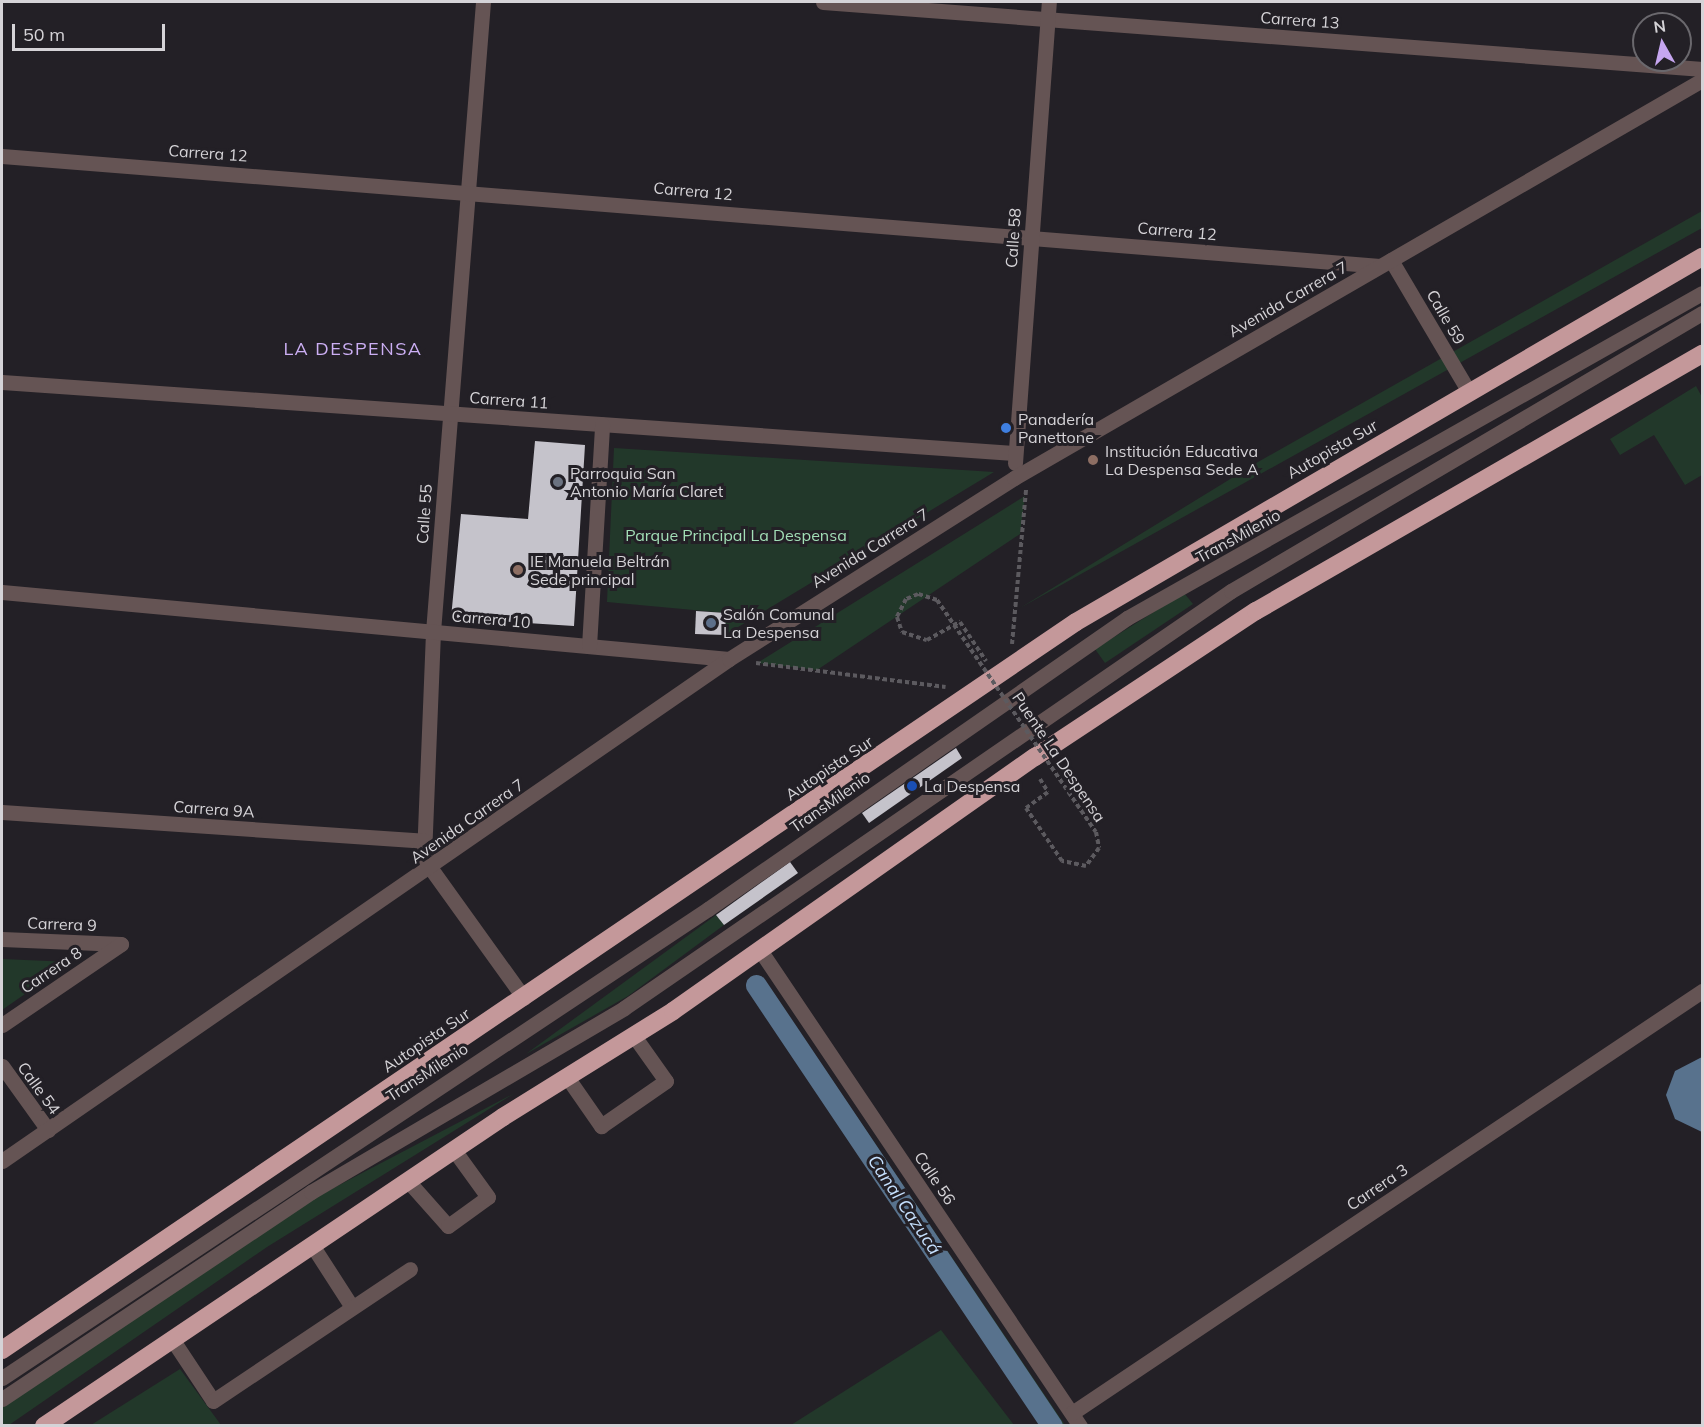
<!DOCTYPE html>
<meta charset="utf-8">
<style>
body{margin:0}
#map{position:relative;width:1704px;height:1427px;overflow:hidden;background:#232026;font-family:Mulish,sans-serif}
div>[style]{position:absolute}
.green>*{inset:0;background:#22382a}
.water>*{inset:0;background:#58728d}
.canal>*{height:21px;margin:-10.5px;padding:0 10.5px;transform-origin:10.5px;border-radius:10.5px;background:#58728d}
.building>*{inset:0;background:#c5c3cb}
.path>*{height:4px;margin-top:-2px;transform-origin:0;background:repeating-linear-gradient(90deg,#5c5a5f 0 4.5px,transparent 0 7.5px)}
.minor>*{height:15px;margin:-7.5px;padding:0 7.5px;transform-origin:7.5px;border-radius:7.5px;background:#655454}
.highway>*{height:18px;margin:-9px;padding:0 9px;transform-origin:9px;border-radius:9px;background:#c4989a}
.path-bridge>*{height:4px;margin-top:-2px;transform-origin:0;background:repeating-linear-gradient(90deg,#5c5a5f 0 4.5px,transparent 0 7.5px)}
.dots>*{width:16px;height:16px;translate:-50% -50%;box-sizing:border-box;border:3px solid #232026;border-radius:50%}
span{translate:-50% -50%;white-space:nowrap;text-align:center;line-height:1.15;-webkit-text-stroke:6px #232026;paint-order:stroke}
.street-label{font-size:16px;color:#d5d3d7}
.poi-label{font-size:16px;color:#d5d3d7}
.left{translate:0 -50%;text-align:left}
.park-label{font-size:16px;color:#a3dfb7}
.neighbourhood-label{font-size:18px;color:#ccaff4;letter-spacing:1.5px}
.water-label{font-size:18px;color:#c5dffd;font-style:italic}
.frame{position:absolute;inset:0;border:3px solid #d5d3d7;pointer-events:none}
.north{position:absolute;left:1632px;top:12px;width:60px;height:60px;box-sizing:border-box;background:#232026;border:2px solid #6a686d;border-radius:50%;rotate:352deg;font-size:16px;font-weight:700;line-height:24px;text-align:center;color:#d5d3d7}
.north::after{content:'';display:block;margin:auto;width:21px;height:27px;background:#c6a6f0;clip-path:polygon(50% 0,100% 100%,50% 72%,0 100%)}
.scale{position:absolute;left:12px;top:24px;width:153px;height:27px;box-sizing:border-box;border:3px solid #d5d3d7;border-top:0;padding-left:8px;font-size:18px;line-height:21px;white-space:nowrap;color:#d5d3d7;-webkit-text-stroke:4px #232026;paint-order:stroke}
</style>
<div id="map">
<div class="green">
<i style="clip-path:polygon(1702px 211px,1702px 228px,1020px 608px,1258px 462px)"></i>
<i style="clip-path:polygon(1696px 386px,1702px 397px,1702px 475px,1685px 485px,1654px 435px,1620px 455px,1610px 439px)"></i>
<i style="clip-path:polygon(614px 448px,994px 472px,725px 635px,726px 613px,607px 602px)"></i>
<i style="clip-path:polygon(1025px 496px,1020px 534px,817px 670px,757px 663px)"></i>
<i style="clip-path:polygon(1184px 593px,1193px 604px,1105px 663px,1095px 649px)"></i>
<i style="clip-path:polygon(716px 915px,724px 925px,628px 996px,526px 1054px)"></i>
<i style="clip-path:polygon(2px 959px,71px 962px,2px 1010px)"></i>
<i style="clip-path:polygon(764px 979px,1065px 1425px,1042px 1425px,748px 989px)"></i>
<i style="clip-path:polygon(515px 1093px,267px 1247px,9px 1425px,2px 1426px,2px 1407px,303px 1204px)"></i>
<i style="clip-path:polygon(941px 1330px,1014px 1425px,791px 1425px)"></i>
<i style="clip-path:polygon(180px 1369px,221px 1425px,91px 1425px)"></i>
</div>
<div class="water">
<i style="clip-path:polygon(1702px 1057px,1702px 1132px,1675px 1119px,1666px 1095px,1675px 1071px)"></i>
</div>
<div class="canal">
<i style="left:756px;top:985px;width:531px;rotate:56.13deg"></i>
</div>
<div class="building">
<i style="clip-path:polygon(535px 441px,585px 445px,574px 626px,451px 618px,461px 514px,528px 519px)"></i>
<i style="clip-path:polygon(696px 611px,726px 613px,725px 635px,695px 634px)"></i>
<i style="clip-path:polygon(956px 748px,962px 758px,869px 823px,862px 813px)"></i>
<i style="clip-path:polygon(790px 862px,798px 873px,724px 925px,716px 915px)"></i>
</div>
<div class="path">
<i style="left:937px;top:600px;width:20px;rotate:-162deg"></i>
<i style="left:918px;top:594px;width:13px;rotate:157deg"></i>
<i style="left:906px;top:599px;width:20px;rotate:117deg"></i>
<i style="left:897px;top:617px;width:16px;rotate:72deg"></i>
<i style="left:902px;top:632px;width:26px;rotate:18deg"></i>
<i style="left:927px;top:640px;width:38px;rotate:-29deg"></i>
<i style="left:960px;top:622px;width:47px;rotate:56.3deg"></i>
<i style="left:1012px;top:644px;width:155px;rotate:-84.8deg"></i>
<i style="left:756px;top:663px;width:191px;rotate:7.2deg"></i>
<i style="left:1040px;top:779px;width:15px;rotate:58deg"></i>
</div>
<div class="minor">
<i style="left:483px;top:2px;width:632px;rotate:94.54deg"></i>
<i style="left:433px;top:632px;width:227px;rotate:92.3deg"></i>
<i style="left:424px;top:859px;width:171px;rotate:54.3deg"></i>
<i style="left:823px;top:2px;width:882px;rotate:4.36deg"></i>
<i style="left:2px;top:156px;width:1382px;rotate:4.56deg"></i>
<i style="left:1391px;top:260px;width:153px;rotate:59.4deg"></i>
<i style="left:2px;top:382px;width:1014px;rotate:4.01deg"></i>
<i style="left:1015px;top:463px;width:462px;rotate:-85.8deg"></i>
<i style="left:2px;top:592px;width:730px;rotate:5.27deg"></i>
<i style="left:589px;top:646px;width:222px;rotate:-86.6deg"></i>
<i style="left:2px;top:812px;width:423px;rotate:3.9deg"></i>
<i style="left:2px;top:939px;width:119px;rotate:2.4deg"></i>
<i style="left:760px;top:950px;width:574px;rotate:56.09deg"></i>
<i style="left:2px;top:1025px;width:144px;rotate:-34.2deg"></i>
<i style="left:2px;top:1066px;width:79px;rotate:54.3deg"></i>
<i style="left:567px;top:1077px;width:60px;rotate:55.2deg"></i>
<i style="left:601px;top:1126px;width:79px;rotate:-34.7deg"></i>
<i style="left:666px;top:1081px;width:55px;rotate:-125.4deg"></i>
<i style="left:2px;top:1161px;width:883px;rotate:-34.63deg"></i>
<i style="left:729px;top:659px;width:338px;rotate:-32.4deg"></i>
<i style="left:1014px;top:478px;width:795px;rotate:-30.05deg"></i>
<i style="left:408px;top:1181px;width:60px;rotate:48.4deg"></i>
<i style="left:448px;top:1226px;width:49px;rotate:-35.9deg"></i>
<i style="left:488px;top:1197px;width:58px;rotate:-125.9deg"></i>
<i style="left:312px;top:1245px;width:74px;rotate:57.2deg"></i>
<i style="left:172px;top:1339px;width:74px;rotate:56.5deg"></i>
<i style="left:213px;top:1401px;width:237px;rotate:-33.8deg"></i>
<i style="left:2px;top:1378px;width:848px;rotate:-33.6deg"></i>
<i style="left:708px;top:909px;width:510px;rotate:-34.78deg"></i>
<i style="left:1127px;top:618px;width:660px;rotate:-29.48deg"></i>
<i style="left:2px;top:1399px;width:372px;rotate:-33.8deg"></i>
<i style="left:311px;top:1192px;width:363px;rotate:-30.4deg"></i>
<i style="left:624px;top:1008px;width:736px;rotate:-34.49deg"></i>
<i style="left:1231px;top:591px;width:547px;rotate:-30.55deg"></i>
<i style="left:1072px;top:1413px;width:758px;rotate:-33.82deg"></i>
</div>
<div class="highway">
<i style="left:2px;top:1350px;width:1297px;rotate:-34.13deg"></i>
<i style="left:1076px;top:622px;width:725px;rotate:-30.25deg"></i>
<i style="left:44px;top:1426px;width:553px;rotate:-33.95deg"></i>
<i style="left:503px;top:1117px;width:200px;rotate:-31.9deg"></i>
<i style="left:673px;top:1011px;width:442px;rotate:-35.1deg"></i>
<i style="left:1035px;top:757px;width:265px;rotate:-33.5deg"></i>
<i style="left:1256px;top:611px;width:515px;rotate:-29.95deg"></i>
</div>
<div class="path-bridge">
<i style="left:937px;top:600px;width:281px;rotate:55.6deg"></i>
<i style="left:1096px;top:832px;width:16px;rotate:79deg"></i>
<i style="left:1099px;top:848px;width:22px;rotate:126deg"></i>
<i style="left:1086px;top:866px;width:25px;rotate:-168deg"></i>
<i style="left:1062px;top:861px;width:64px;rotate:-124.2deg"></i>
<i style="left:1026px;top:808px;width:27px;rotate:-36deg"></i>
</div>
<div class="dots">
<i style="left:1006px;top:428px;background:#3f7fe0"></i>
<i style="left:1093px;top:460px;background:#8d6e63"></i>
<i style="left:558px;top:482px;background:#6b7280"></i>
<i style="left:518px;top:570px;background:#8d6e63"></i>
<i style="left:711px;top:623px;background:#5c6f8a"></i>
<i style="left:912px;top:786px;background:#1a4fb4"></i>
</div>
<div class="street-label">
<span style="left:1300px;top:20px;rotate:4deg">Carrera 13</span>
<span style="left:208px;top:153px;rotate:4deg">Carrera 12</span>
<span style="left:693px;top:191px;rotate:5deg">Carrera 12</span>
<span style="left:1177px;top:231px;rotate:5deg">Carrera 12</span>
<span style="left:1013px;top:238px;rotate:-86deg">Calle 58</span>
<span style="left:1288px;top:299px;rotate:-30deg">Avenida Carrera 7</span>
<span style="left:1446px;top:317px;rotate:60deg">Calle 59</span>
<span style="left:509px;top:400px;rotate:4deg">Carrera 11</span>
<span style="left:1332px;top:449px;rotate:-30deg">Autopista Sur</span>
<span style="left:424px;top:514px;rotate:-86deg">Calle 55</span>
<span style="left:1238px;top:536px;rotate:-29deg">TransMilenio</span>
<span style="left:870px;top:548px;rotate:-32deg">Avenida Carrera 7</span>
<span style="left:491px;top:619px;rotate:5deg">Carrera 10</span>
<span style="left:1059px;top:757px;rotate:56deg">Puente La Despensa</span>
<span style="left:829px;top:768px;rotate:-34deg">Autopista Sur</span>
<span style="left:830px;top:802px;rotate:-35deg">TransMilenio</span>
<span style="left:214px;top:809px;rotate:4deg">Carrera 9A</span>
<span style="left:467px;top:821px;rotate:-35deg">Avenida Carrera 7</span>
<span style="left:62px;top:924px;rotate:2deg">Carrera 9</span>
<span style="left:51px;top:970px;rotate:-34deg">Carrera 8</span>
<span style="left:426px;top:1040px;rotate:-34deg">Autopista Sur</span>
<span style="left:427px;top:1072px;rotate:-33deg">TransMilenio</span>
<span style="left:39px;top:1088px;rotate:54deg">Calle 54</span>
<span style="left:935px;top:1178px;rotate:56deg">Calle 56</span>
<span style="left:1377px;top:1187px;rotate:-34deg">Carrera 3</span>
</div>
<div class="poi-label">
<span class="left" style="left:1018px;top:428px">Panadería<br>Panettone</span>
<span class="left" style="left:1105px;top:460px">Institución Educativa<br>La Despensa Sede A</span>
<span class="left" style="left:570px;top:482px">Parroquia San<br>Antonio María Claret</span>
<span class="left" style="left:530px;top:570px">IE Manuela Beltrán<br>Sede principal</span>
<span class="left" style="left:723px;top:623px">Salón Comunal<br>La Despensa</span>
<span class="left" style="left:924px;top:786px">La Despensa</span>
</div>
<div class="park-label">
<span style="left:736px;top:535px">Parque Principal La Despensa</span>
</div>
<div class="neighbourhood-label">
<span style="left:353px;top:349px">LA DESPENSA</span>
</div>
<div class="water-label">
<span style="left:904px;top:1205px;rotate:56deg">Canal Cazucá</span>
</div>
<div class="frame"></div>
<div class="north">N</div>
<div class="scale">50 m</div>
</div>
